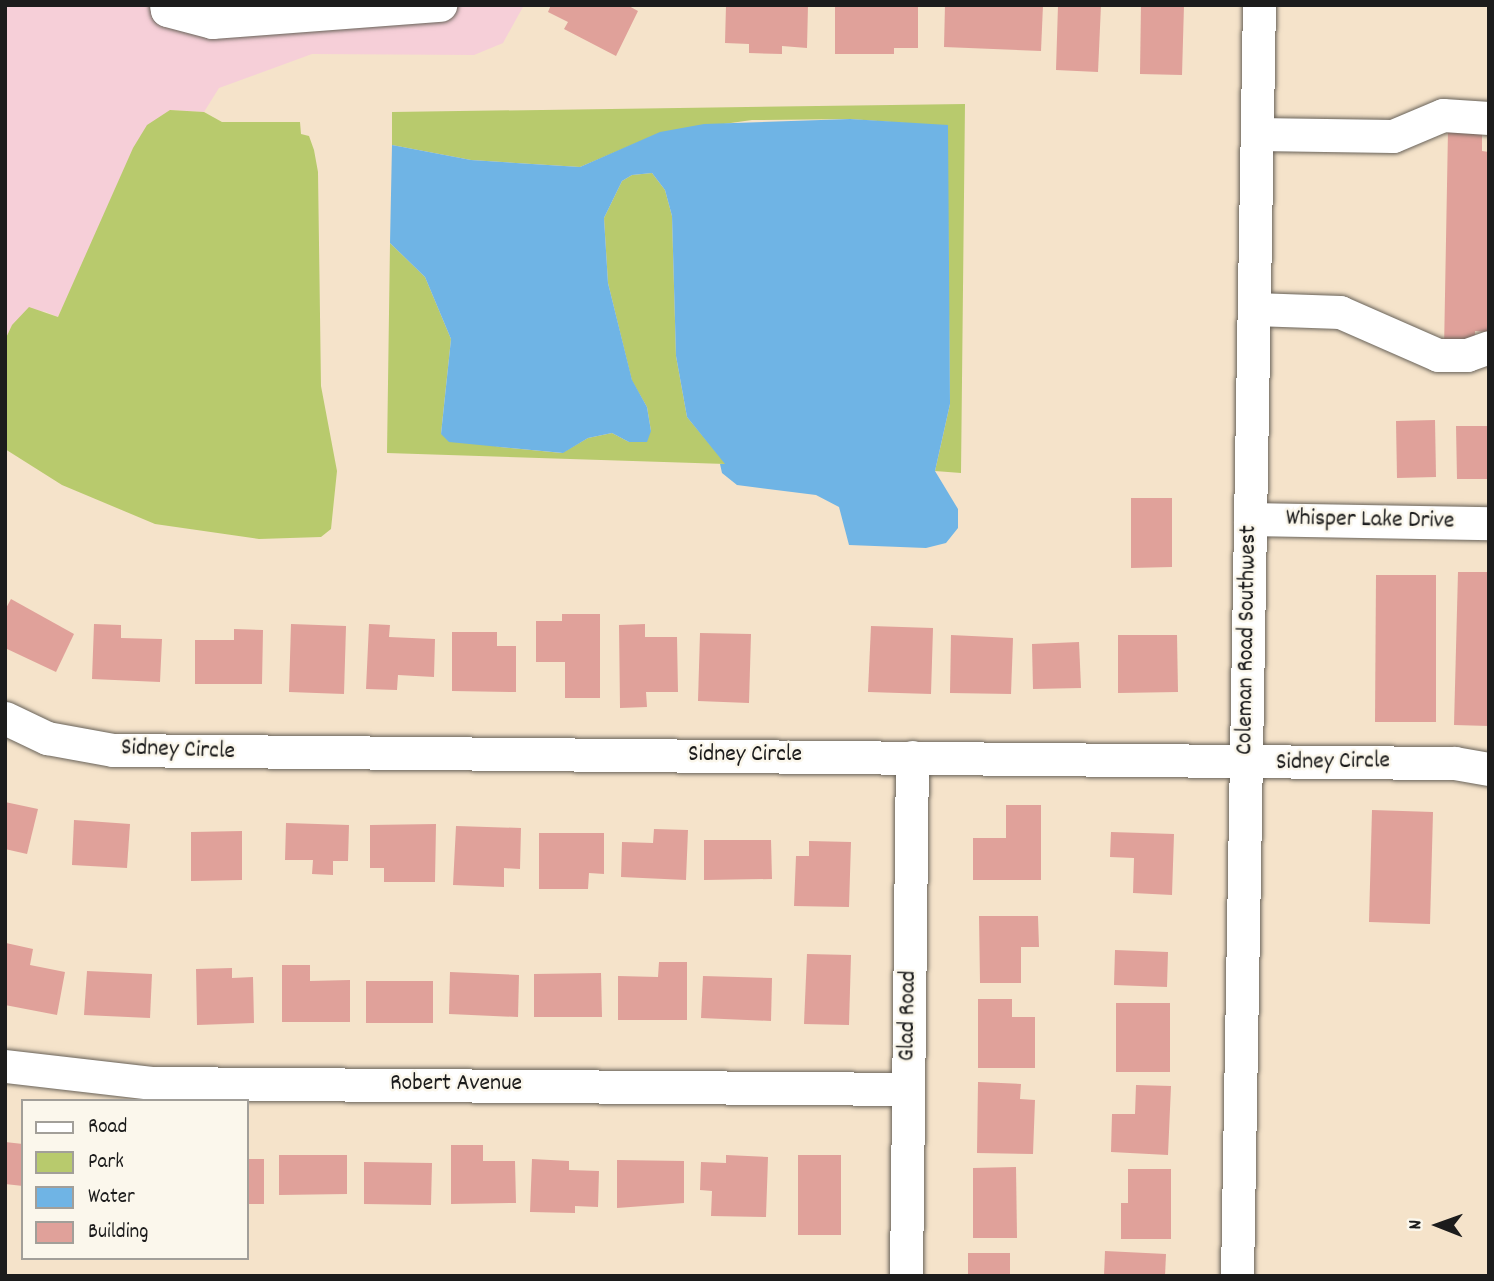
<!DOCTYPE html>
<style>
body{margin:0}
#map{position:relative;width:1494px;height:1281px;overflow:hidden;background:#f5e3ca;font-family:Dekko,sans-serif}
div>[style]{position:absolute}
.built>*{inset:0;background:#f6cfd8}
.green>*{inset:0;background:#b8ca6d}
.water>*{inset:0;background:#6fb4e5}
.building>*{inset:0;background:#e0a19a}
.roads{filter:drop-shadow(0 0 2px #686259) drop-shadow(0 0 2px #686259)}
.minor>*{height:33px;margin:-16.5px;padding:0 16.5px;transform-origin:16.5px;border-radius:16.5px;background:#fff}
span{translate:-50% -50%;white-space:nowrap;text-align:center;line-height:1.15;-webkit-text-stroke:5px #fbf7ec;paint-order:stroke}
.street-label{font-size:24px;color:#1c1c1c}
.frame{position:absolute;inset:0;border:7px solid #1c1c1c;pointer-events:none}
.legend{position:absolute;left:21px;top:1099px;width:228px;height:161px;box-sizing:border-box;background:#fbf7ec;border:2px solid #a29f99;margin:0;padding:9px 12px;list-style:none;font-size:21px;color:#1c1c1c}
.legend li{display:flex;align-items:center;gap:14px;height:35px}
.legend b{width:35px;border:2px solid #a29f99}
.north{position:absolute;left:1403px;top:1190px;width:70px;height:70px;-webkit-text-stroke:5px #fbf7ec;paint-order:stroke;rotate:271deg;font-size:19px;font-weight:700;line-height:28px;text-align:center;color:#1c1c1c}
.north::after{content:'';display:block;margin:auto;width:24px;height:32px;background:#1c1c1c;clip-path:polygon(50% 0,100% 100%,50% 72%,0 100%)}
</style>
<div id="map">
<div class="built">
<i style="clip-path:polygon(5px 5px,524px 5px,503px 43px,474px 55px,312px 54px,219px 88px,204px 112px,170px 110px,105px 214px,58px 317px,44px 311px,12px 325px,5px 340px)"></i>
</div>
<div class="green">
<i style="clip-path:polygon(965px 104px,961px 473px,935px 471px,950px 404px,947px 126px,850px 119px,752px 120px,660px 133px,580px 167px,471px 160px,392px 145px,392px 112px)"></i>
<i style="clip-path:polygon(170px 110px,204px 112px,222px 122px,300px 122px,301px 134px,309px 136px,314px 150px,318px 172px,321px 386px,337px 471px,331px 529px,321px 537px,259px 539px,155px 524px,62px 485px,5px 449px,5px 340px,12px 325px,29px 307px,58px 317px,133px 148px,147px 125px)"></i>
<i style="clip-path:polygon(652px 173px,665px 190px,672px 216px,676px 356px,687px 417px,726px 464px,387px 453px,390px 243px,425px 277px,451px 339px,441px 434px,500px 447px,562px 453px,588px 438px,612px 433px,629px 442px,651px 431px,647px 407px,632px 381px,608px 283px,604px 218px,622px 181px,632px 175px)"></i>
</div>
<div class="water">
<i style="clip-path:polygon(850px 119px,948px 125px,950px 404px,935px 471px,958px 509px,958px 528px,946px 543px,926px 548px,849px 545px,839px 507px,816px 495px,737px 485px,722px 473px,720px 464px,725px 464px,687px 417px,676px 356px,672px 216px,665px 190px,652px 173px,632px 175px,622px 181px,604px 218px,608px 283px,632px 380px,647px 407px,651px 431px,647px 442px,629px 442px,612px 433px,588px 438px,563px 453px,449px 442px,441px 434px,451px 339px,425px 277px,390px 243px,392px 145px,471px 160px,580px 167px,660px 132px,704px 124px)"></i>
</div>
<div class="building">
<i style="clip-path:polygon(551px 5px,627px 5px,638px 11px,616px 56px,564px 29px,568px 22px,548px 12px)"></i>
<i style="clip-path:polygon(726px 5px,808px 5px,807px 48px,782px 46px,782px 54px,749px 53px,749px 44px,725px 43px)"></i>
<i style="clip-path:polygon(835px 5px,918px 5px,918px 48px,894px 48px,894px 54px,835px 54px)"></i>
<i style="clip-path:polygon(945px 5px,1043px 5px,1041px 51px,944px 47px)"></i>
<i style="clip-path:polygon(1058px 5px,1101px 5px,1098px 72px,1056px 70px)"></i>
<i style="clip-path:polygon(1141px 5px,1184px 5px,1182px 75px,1140px 74px)"></i>
<i style="clip-path:polygon(1448px 130px,1482px 131px,1482px 151px,1489px 152px,1489px 332px,1475px 331px,1475px 351px,1444px 350px)"></i>
<i style="clip-path:polygon(1435px 420px,1436px 477px,1397px 478px,1396px 421px)"></i>
<i style="clip-path:polygon(1456px 426px,1489px 426px,1489px 479px,1457px 479px)"></i>
<i style="clip-path:polygon(1131px 498px,1172px 498px,1172px 567px,1131px 568px)"></i>
<i style="clip-path:polygon(1458px 572px,1489px 572px,1489px 726px,1454px 725px)"></i>
<i style="clip-path:polygon(1376px 575px,1436px 575px,1436px 722px,1375px 722px)"></i>
<i style="clip-path:polygon(11px 599px,74px 634px,56px 672px,5px 648px,5px 610px)"></i>
<i style="clip-path:polygon(562px 614px,600px 614px,600px 698px,565px 698px,565px 662px,536px 662px,536px 621px,562px 621px)"></i>
<i style="clip-path:polygon(94px 624px,121px 625px,121px 638px,162px 639px,160px 682px,92px 679px)"></i>
<i style="clip-path:polygon(291px 624px,346px 626px,344px 694px,289px 692px)"></i>
<i style="clip-path:polygon(369px 624px,390px 625px,389px 637px,435px 639px,434px 677px,398px 675px,397px 690px,366px 689px)"></i>
<i style="clip-path:polygon(645px 624px,645px 637px,677px 637px,678px 692px,646px 692px,647px 707px,620px 708px,619px 625px)"></i>
<i style="clip-path:polygon(871px 626px,933px 628px,931px 694px,868px 692px)"></i>
<i style="clip-path:polygon(234px 629px,263px 630px,262px 684px,195px 684px,195px 640px,234px 640px)"></i>
<i style="clip-path:polygon(452px 632px,497px 632px,497px 646px,516px 646px,516px 692px,452px 691px)"></i>
<i style="clip-path:polygon(700px 633px,751px 634px,749px 703px,698px 701px)"></i>
<i style="clip-path:polygon(951px 635px,1013px 638px,1011px 694px,950px 693px)"></i>
<i style="clip-path:polygon(1118px 635px,1177px 635px,1178px 692px,1118px 693px)"></i>
<i style="clip-path:polygon(1079px 642px,1081px 688px,1033px 689px,1032px 644px)"></i>
<i style="clip-path:polygon(5px 802px,38px 809px,27px 854px,5px 849px)"></i>
<i style="clip-path:polygon(1006px 805px,1041px 805px,1041px 880px,973px 880px,973px 838px,1006px 838px)"></i>
<i style="clip-path:polygon(1372px 810px,1433px 812px,1430px 924px,1369px 922px)"></i>
<i style="clip-path:polygon(74px 820px,130px 824px,127px 868px,72px 865px)"></i>
<i style="clip-path:polygon(286px 823px,349px 825px,348px 861px,333px 861px,333px 875px,312px 874px,313px 860px,285px 860px)"></i>
<i style="clip-path:polygon(436px 824px,435px 882px,384px 882px,384px 868px,370px 868px,370px 825px)"></i>
<i style="clip-path:polygon(456px 826px,521px 828px,520px 869px,504px 868px,504px 887px,453px 885px)"></i>
<i style="clip-path:polygon(654px 829px,688px 830px,686px 880px,621px 877px,622px 842px,653px 843px)"></i>
<i style="clip-path:polygon(242px 831px,242px 880px,191px 881px,191px 832px)"></i>
<i style="clip-path:polygon(1111px 832px,1174px 834px,1172px 895px,1133px 893px,1134px 858px,1110px 857px)"></i>
<i style="clip-path:polygon(539px 833px,604px 833px,604px 874px,589px 873px,588px 889px,539px 889px)"></i>
<i style="clip-path:polygon(704px 840px,771px 840px,772px 879px,704px 880px)"></i>
<i style="clip-path:polygon(809px 841px,851px 842px,849px 907px,794px 906px,796px 856px,809px 856px)"></i>
<i style="clip-path:polygon(979px 916px,1038px 916px,1039px 947px,1021px 947px,1021px 983px,980px 983px)"></i>
<i style="clip-path:polygon(6px 943px,33px 949px,30px 965px,65px 972px,57px 1015px,5px 1005px)"></i>
<i style="clip-path:polygon(1115px 950px,1168px 952px,1167px 987px,1114px 985px)"></i>
<i style="clip-path:polygon(807px 954px,851px 955px,849px 1025px,804px 1024px)"></i>
<i style="clip-path:polygon(659px 962px,687px 962px,687px 1020px,618px 1020px,618px 976px,658px 977px)"></i>
<i style="clip-path:polygon(282px 965px,310px 965px,310px 981px,350px 980px,350px 1022px,282px 1022px)"></i>
<i style="clip-path:polygon(232px 968px,232px 978px,253px 977px,254px 1023px,197px 1025px,196px 969px)"></i>
<i style="clip-path:polygon(87px 971px,152px 974px,150px 1018px,84px 1015px)"></i>
<i style="clip-path:polygon(450px 972px,519px 975px,518px 1017px,449px 1014px)"></i>
<i style="clip-path:polygon(601px 973px,602px 1017px,534px 1017px,534px 974px)"></i>
<i style="clip-path:polygon(703px 976px,772px 978px,771px 1021px,701px 1018px)"></i>
<i style="clip-path:polygon(366px 981px,433px 981px,433px 1023px,366px 1023px)"></i>
<i style="clip-path:polygon(978px 999px,1012px 999px,1012px 1017px,1035px 1017px,1035px 1068px,978px 1068px)"></i>
<i style="clip-path:polygon(1116px 1003px,1170px 1003px,1170px 1072px,1116px 1072px)"></i>
<i style="clip-path:polygon(978px 1082px,1021px 1084px,1020px 1099px,1035px 1100px,1033px 1154px,977px 1153px)"></i>
<i style="clip-path:polygon(1136px 1085px,1171px 1086px,1168px 1155px,1111px 1152px,1112px 1114px,1135px 1114px)"></i>
<i style="clip-path:polygon(5px 1142px,23px 1144px,23px 1186px,5px 1184px)"></i>
<i style="clip-path:polygon(451px 1145px,483px 1145px,483px 1161px,515px 1161px,516px 1203px,451px 1204px)"></i>
<i style="clip-path:polygon(279px 1155px,347px 1155px,347px 1194px,279px 1195px)"></i>
<i style="clip-path:polygon(726px 1155px,768px 1157px,766px 1217px,711px 1216px,712px 1191px,700px 1190px,701px 1162px,726px 1163px)"></i>
<i style="clip-path:polygon(798px 1155px,841px 1155px,841px 1235px,798px 1235px)"></i>
<i style="clip-path:polygon(247px 1159px,264px 1159px,264px 1204px,247px 1204px)"></i>
<i style="clip-path:polygon(532px 1159px,569px 1161px,569px 1170px,599px 1171px,598px 1207px,575px 1206px,575px 1213px,530px 1212px)"></i>
<i style="clip-path:polygon(617px 1160px,684px 1161px,684px 1203px,617px 1208px)"></i>
<i style="clip-path:polygon(364px 1162px,432px 1163px,431px 1205px,364px 1204px)"></i>
<i style="clip-path:polygon(1016px 1167px,1017px 1238px,973px 1238px,973px 1168px)"></i>
<i style="clip-path:polygon(1128px 1169px,1171px 1169px,1171px 1239px,1121px 1239px,1121px 1203px,1128px 1203px)"></i>
<i style="clip-path:polygon(1105px 1251px,1166px 1254px,1165px 1276px,1104px 1276px)"></i>
<i style="clip-path:polygon(968px 1253px,1010px 1253px,1010px 1276px,968px 1276px)"></i>
</div>
<div class="roads">
<div class="minor">
<i style="left:166px;top:5px;width:5px;rotate:79deg"></i>
<i style="left:167px;top:10px;width:47px;rotate:14.9deg"></i>
<i style="left:212px;top:22px;width:229px;rotate:-4.3deg"></i>
<i style="left:1257px;top:134px;width:136px;rotate:0.8deg"></i>
<i style="left:1393px;top:136px;width:54px;rotate:-22.8deg"></i>
<i style="left:1443px;top:115px;width:46px;rotate:3.7deg"></i>
<i style="left:1254px;top:309px;width:86px;rotate:2deg"></i>
<i style="left:1340px;top:312px;width:107px;rotate:23.7deg"></i>
<i style="left:1438px;top:355px;width:29px"></i>
<i style="left:1467px;top:355px;width:23px;rotate:-20deg"></i>
<i style="left:1250px;top:519px;width:239px;rotate:1deg"></i>
<i style="left:5px;top:718px;width:47px;rotate:25.5deg"></i>
<i style="left:47px;top:738px;width:67px;rotate:10.3deg"></i>
<i style="left:113px;top:750px;width:1342px;rotate:0.56deg"></i>
<i style="left:1455px;top:763px;width:35px;rotate:10deg"></i>
<i style="left:5px;top:1066px;width:148px;rotate:6.6deg"></i>
<i style="left:152px;top:1083px;width:756px;rotate:0.45deg"></i>
<i style="left:906px;top:1276px;width:519px;rotate:-89.34deg"></i>
<i style="left:1237px;top:1276px;width:1271px;rotate:-89.01deg"></i>
</div>
</div>
<div class="street-label">
<span style="left:1370px;top:521px;rotate:1deg">Whisper Lake Drive</span>
<span style="left:1248px;top:640px;rotate:-89deg">Coleman Road Southwest</span>
<span style="left:178px;top:751px;rotate:2deg">Sidney Circle</span>
<span style="left:745px;top:756px">Sidney Circle</span>
<span style="left:1333px;top:763px;rotate:-1deg">Sidney Circle</span>
<span style="left:909px;top:1016px;rotate:-89deg">Glad Road</span>
<span style="left:456px;top:1085px">Robert Avenue</span>
</div>
<div class="frame"></div>
<ul class="legend">
<li><b style="height:9px;background:#fff"></b>Road</li>
<li><b style="height:19px;background:#b8ca6d"></b>Park</li>
<li><b style="height:19px;background:#6fb4e5"></b>Water</li>
<li><b style="height:19px;background:#e0a19a"></b>Building</li>
</ul>
<div class="north">N</div>
</div>
